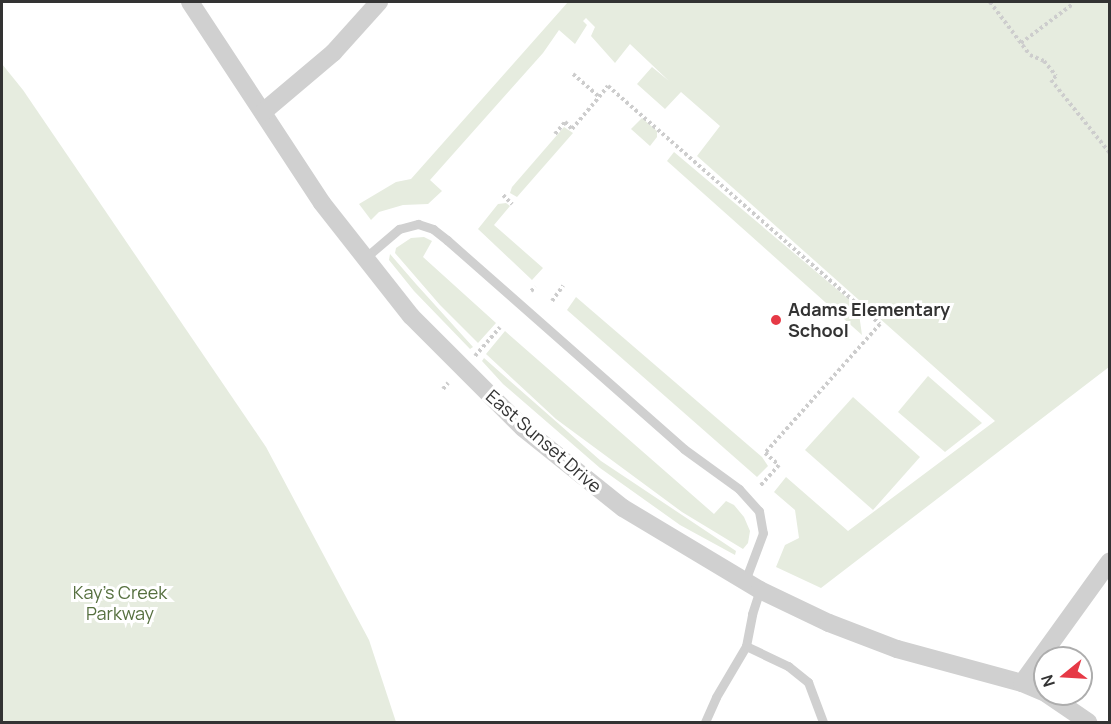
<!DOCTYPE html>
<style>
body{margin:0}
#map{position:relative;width:1111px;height:724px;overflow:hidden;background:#fff;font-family:Manrope,sans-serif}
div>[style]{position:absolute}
.green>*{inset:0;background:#e6ecdf}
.path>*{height:4px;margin-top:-2px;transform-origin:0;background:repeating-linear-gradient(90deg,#cdcdcd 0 3px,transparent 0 6px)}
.lane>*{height:9px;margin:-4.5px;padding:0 4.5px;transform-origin:4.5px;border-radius:4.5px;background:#d0d0d0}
.street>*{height:18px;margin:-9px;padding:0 9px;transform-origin:9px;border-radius:9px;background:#d0d0d0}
.dots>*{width:16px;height:16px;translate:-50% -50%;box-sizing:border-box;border:3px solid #fff;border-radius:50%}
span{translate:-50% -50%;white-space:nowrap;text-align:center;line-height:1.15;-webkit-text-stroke:6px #fff;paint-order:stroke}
.poi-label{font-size:18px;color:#333;font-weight:700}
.left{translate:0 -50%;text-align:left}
.street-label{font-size:18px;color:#333}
.park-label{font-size:18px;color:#56703f}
.frame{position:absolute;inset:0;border:3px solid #333;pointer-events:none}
.north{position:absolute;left:1033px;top:646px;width:60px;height:60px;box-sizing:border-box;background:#fff;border:2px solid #adadad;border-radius:50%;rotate:252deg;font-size:16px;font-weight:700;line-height:24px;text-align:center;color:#333}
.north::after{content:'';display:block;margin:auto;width:21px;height:27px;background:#e63946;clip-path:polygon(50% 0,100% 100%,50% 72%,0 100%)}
</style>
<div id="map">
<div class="green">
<i style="clip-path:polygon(568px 2px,1109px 2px,1109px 367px,821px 588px,776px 567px,785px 545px,799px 538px,795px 510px,774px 492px,786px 477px,848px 531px,995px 421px,697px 156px,720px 126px,681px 92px,665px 109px,637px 84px,652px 67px,669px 81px,630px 44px,615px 63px,591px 36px,595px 27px,586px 18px,583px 21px,587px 25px,575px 44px,559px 30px,543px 53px,430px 180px,442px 191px,428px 204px,403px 205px,379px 212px,371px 220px,359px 204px,396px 182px,411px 179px)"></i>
<i style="clip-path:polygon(2px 64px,23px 90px,266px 447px,369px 640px,396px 722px,2px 722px)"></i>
<i style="clip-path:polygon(642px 118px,657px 131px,657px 137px,650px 146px,631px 129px)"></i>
<i style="clip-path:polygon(564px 127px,573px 133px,517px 197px,510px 193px,512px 187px)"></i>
<i style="clip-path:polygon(674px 152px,858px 307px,862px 335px,667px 161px)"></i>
<i style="clip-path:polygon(506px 203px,510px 206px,494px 225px,543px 268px,532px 280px,478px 229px,498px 204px)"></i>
<i style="clip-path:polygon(424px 237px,432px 241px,423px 257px,496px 323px,478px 343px,440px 305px,395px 253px,396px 248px,411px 238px)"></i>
<i style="clip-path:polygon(390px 254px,416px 284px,473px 347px,470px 349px,414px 291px,389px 260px)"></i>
<i style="clip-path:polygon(576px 297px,762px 457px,768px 466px,757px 477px,567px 310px)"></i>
<i style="clip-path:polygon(505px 331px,714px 514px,726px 501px,734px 505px,744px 517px,750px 531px,748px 543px,743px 549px,682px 512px,556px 419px,486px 354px)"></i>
<i style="clip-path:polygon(484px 358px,601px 461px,736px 551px,735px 555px,680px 525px,600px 468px,503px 384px,482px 361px)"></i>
<i style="clip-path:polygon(928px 376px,982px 423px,945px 452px,898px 412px)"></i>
<i style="clip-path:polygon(853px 397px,920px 457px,873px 510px,805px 450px)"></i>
</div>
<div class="path">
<i style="left:990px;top:2px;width:66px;rotate:53deg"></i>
<i style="left:1030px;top:55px;width:15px;rotate:23deg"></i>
<i style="left:1044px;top:61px;width:19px;rotate:51deg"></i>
<i style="left:1056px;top:76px;width:6px;rotate:141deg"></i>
<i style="left:1051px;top:80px;width:94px;rotate:51.1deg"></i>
<i style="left:1021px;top:43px;width:65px;rotate:-36.9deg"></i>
<i style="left:573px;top:74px;width:35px;rotate:41deg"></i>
<i style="left:599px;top:97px;width:14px;rotate:-51deg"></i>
<i style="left:608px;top:86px;width:361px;rotate:41.2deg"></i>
<i style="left:880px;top:324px;width:173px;rotate:131.7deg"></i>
<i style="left:765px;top:453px;width:18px;rotate:41deg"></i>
<i style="left:779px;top:465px;width:28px;rotate:132deg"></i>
<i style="left:555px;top:134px;width:16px;rotate:-50deg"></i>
<i style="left:565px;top:122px;width:10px;rotate:45deg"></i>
<i style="left:572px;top:129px;width:42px;rotate:-49.8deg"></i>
<i style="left:503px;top:195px;width:13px;rotate:45deg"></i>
<i style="left:531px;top:291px;width:6px;rotate:-39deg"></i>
<i style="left:552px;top:301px;width:19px;rotate:-54deg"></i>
<i style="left:475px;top:356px;width:38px;rotate:-49deg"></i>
<i style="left:443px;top:389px;width:8px;rotate:-50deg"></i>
</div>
<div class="lane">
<i style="left:365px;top:258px;width:45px;rotate:-40.5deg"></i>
<i style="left:399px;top:229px;width:20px;rotate:-15deg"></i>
<i style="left:418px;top:224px;width:16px;rotate:18deg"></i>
<i style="left:433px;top:229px;width:18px;rotate:38deg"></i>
<i style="left:447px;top:240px;width:316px;rotate:41.4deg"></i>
<i style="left:684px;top:449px;width:68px;rotate:36deg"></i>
<i style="left:739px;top:489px;width:30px;rotate:48deg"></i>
<i style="left:759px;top:511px;width:22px;rotate:80deg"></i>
<i style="left:763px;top:533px;width:51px;rotate:110.6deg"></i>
<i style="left:746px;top:646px;width:47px;rotate:25.5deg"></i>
<i style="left:788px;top:666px;width:26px;rotate:39deg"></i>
<i style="left:808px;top:682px;width:43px;rotate:69.4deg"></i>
<i style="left:705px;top:722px;width:27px;rotate:-66deg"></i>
<i style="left:716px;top:697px;width:59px;rotate:-59.5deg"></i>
<i style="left:746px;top:646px;width:33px;rotate:-79deg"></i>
<i style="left:752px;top:614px;width:25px;rotate:-72deg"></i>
</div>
<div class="street">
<i style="left:190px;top:2px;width:240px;rotate:56.7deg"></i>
<i style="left:322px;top:203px;width:144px;rotate:51.8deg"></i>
<i style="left:411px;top:316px;width:158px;rotate:45deg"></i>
<i style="left:523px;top:428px;width:128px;rotate:38.7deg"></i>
<i style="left:623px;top:508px;width:160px;rotate:30.9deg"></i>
<i style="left:760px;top:590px;width:76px;rotate:25.6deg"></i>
<i style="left:829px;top:623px;width:73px;rotate:20.9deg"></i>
<i style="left:897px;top:649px;width:130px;rotate:15.2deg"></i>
<i style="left:1022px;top:683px;width:25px;rotate:23deg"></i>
<i style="left:263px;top:112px;width:92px;rotate:-40.1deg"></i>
<i style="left:333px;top:53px;width:69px;rotate:-48deg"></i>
<i style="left:1022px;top:683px;width:150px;rotate:-54.2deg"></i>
<i style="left:1047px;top:694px;width:50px;rotate:34.3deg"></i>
</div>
<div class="dots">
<i style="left:776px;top:320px;background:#e63946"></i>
</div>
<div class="poi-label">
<span class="left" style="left:788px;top:320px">Adams Elementary<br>School</span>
</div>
<div class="street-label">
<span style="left:544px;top:441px;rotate:41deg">East Sunset Drive</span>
</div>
<div class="park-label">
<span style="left:120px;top:603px">Kay's Creek<br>Parkway</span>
</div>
<div class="frame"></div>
<div class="north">N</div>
</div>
